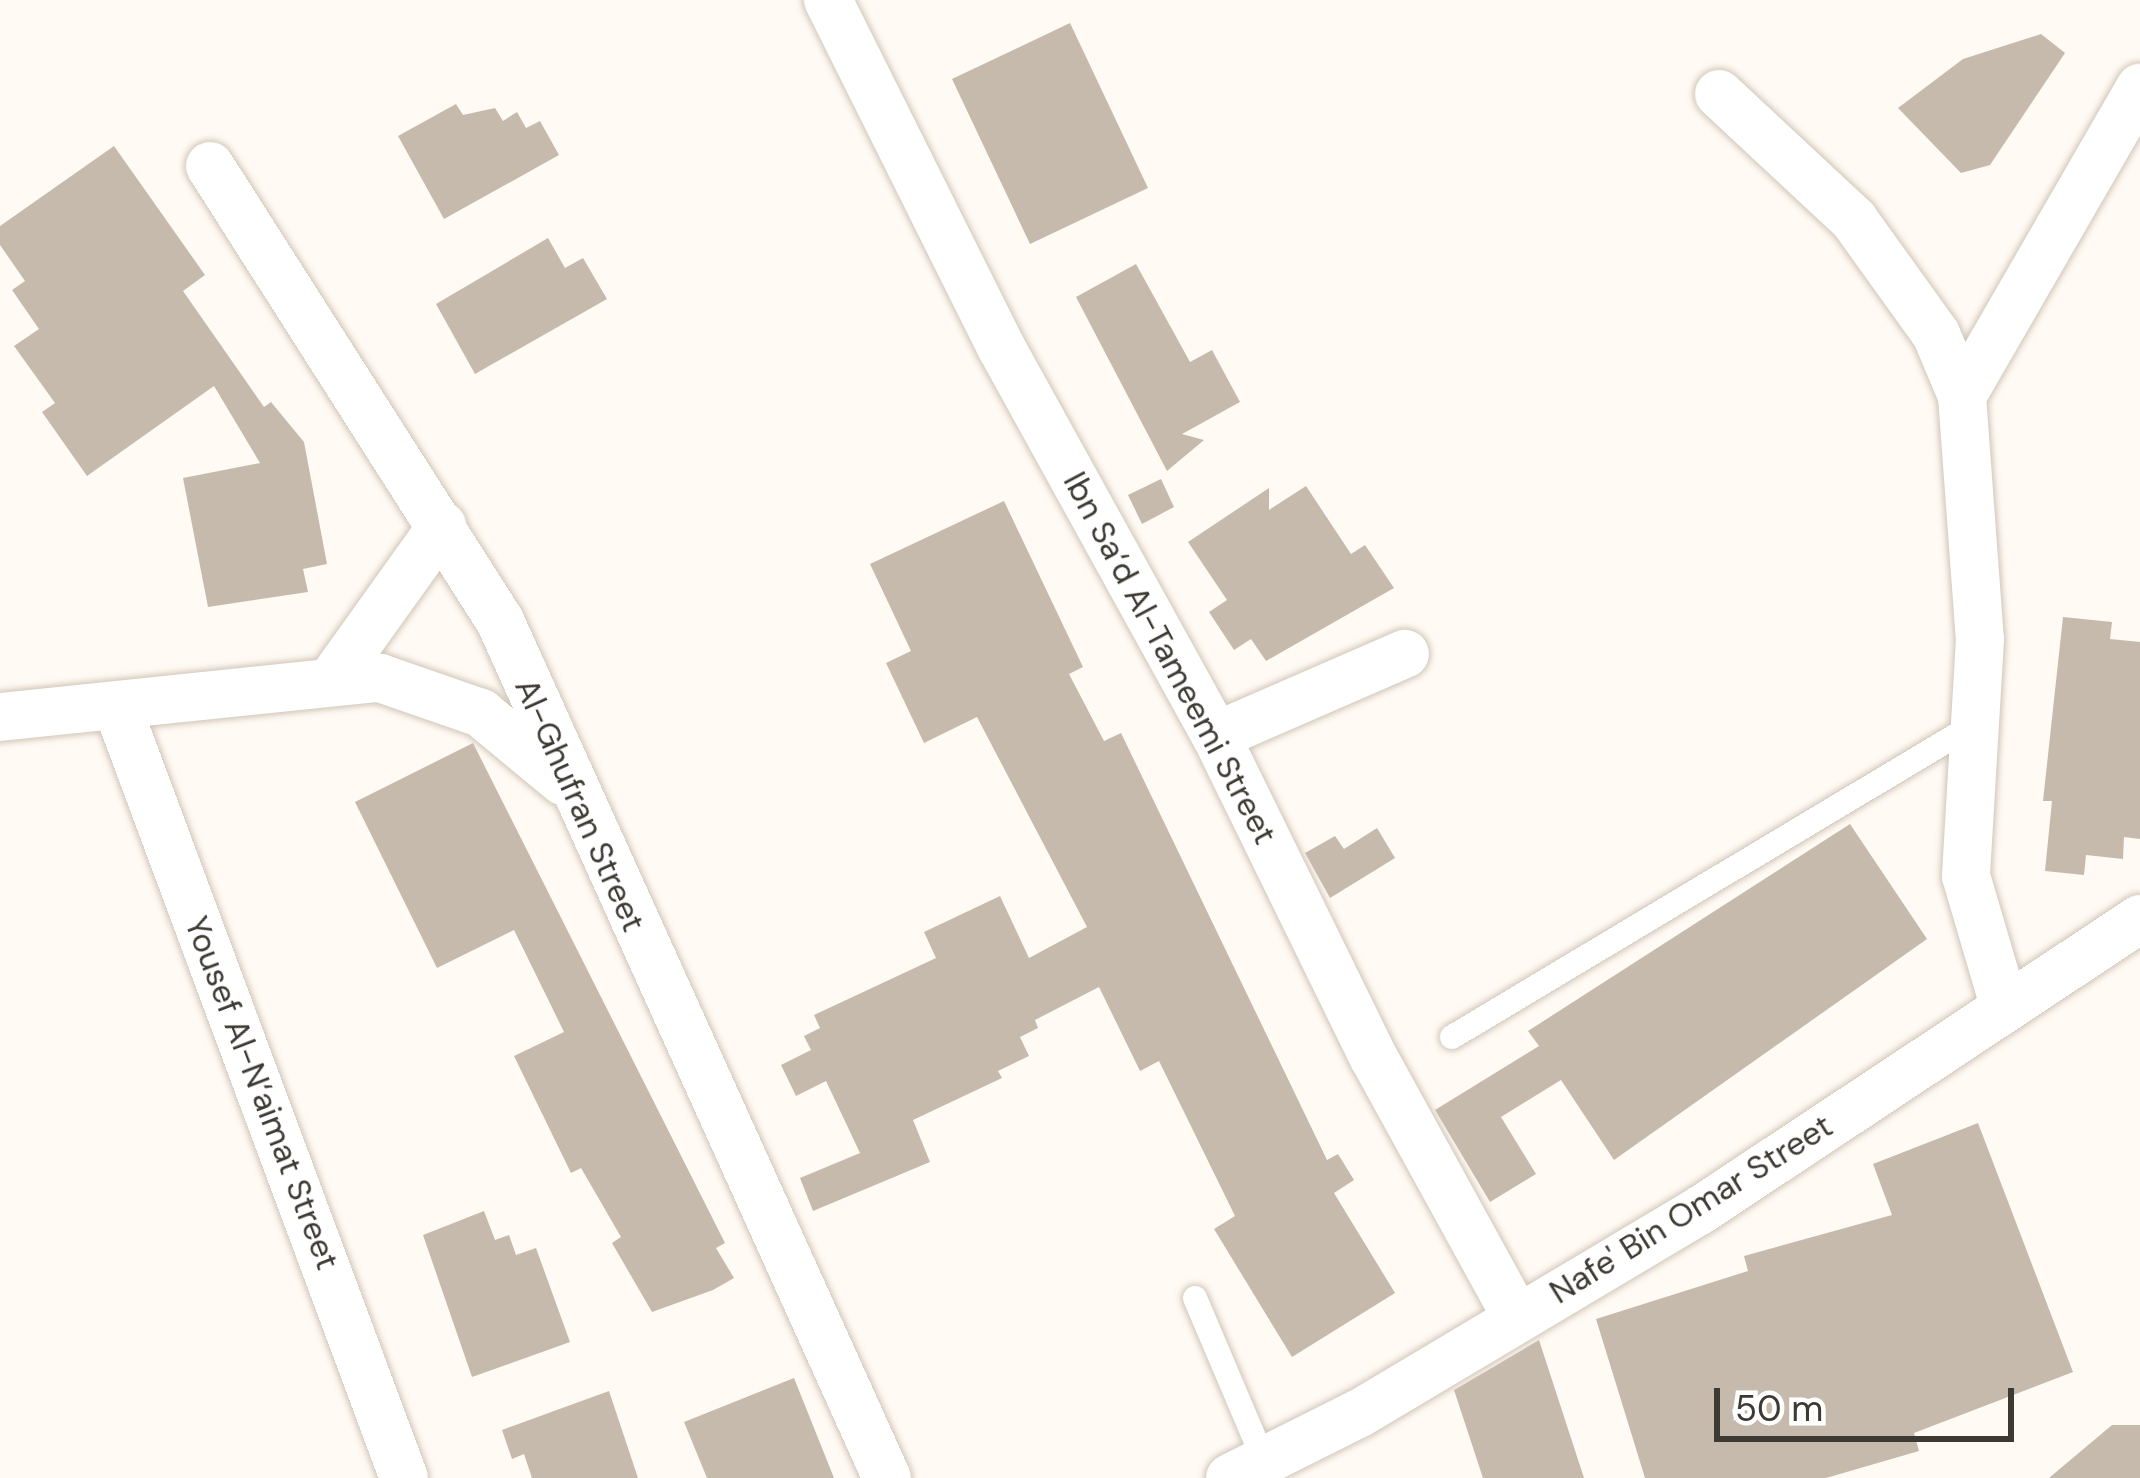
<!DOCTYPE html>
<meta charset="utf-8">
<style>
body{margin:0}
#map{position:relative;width:2140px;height:1478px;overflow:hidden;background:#fffaf4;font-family:"DM Sans",sans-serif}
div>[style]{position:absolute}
.building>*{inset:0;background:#c6baad}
.roads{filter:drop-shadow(0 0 3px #d1c6b8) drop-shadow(0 0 3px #d1c6b8)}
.service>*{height:24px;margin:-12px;padding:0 12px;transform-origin:12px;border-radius:12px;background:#fff}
.minor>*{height:48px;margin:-24px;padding:0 24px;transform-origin:24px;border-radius:24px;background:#fff}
span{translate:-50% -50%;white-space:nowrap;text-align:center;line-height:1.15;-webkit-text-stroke:9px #fff;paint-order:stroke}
.street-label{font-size:33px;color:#3d3933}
.scale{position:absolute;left:1714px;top:1388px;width:300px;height:54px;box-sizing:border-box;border:6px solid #3d3933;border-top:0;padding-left:15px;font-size:36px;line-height:42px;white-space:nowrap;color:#3d3933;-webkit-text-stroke:9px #fff;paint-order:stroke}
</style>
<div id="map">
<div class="building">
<i style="clip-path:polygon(1070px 23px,1148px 188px,1030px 244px,952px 79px)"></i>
<i style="clip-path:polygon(2041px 34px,2065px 53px,1990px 165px,1961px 173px,1898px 108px,1963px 59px)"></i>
<i style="clip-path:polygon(456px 104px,463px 115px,495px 108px,503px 121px,517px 112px,526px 128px,540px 121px,559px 155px,444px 219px,398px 136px)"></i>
<i style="clip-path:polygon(114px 146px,205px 275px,183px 291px,264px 407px,271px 402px,304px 442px,327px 564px,303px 569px,308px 592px,208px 607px,183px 478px,260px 463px,214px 386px,87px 476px,42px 412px,55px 403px,14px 346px,39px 329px,12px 290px,25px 281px,0 245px,0 226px)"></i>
<i style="clip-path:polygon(548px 238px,565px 268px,583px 258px,607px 299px,475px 374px,436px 304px)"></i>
<i style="clip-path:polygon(1136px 264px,1190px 362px,1212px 350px,1240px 402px,1182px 434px,1204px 440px,1167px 471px,1076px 297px)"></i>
<i style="clip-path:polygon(1161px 479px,1174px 507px,1142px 524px,1128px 495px)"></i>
<i style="clip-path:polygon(1306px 486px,1351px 554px,1365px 545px,1394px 588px,1266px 661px,1251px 639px,1234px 650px,1209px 612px,1227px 600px,1188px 542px,1269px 488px,1269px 510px)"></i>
<i style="clip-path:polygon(1004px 501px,1083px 667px,1069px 674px,1104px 741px,1121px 733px,1327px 1160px,1338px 1154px,1354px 1180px,1334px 1193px,1395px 1293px,1292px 1357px,1214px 1229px,1235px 1216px,1159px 1061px,1140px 1071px,1099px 987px,1035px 1020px,1038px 1028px,1020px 1037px,1029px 1056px,998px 1071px,1002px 1078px,913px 1120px,930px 1162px,813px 1211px,800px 1178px,860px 1153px,826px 1081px,796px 1096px,781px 1065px,811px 1050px,804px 1036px,820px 1028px,814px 1015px,936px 958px,924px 932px,1000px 896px,1029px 958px,1087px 927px,977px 717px,924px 743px,886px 663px,911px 651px,870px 564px)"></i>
<i style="clip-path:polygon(2063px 617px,2112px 622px,2110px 639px,2140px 642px,2140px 839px,2124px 837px,2123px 859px,2086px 855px,2084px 875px,2045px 871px,2052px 801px,2043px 801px)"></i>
<i style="clip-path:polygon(473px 743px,725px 1243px,716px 1248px,734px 1278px,713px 1290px,652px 1312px,612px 1243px,621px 1237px,581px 1168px,571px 1173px,514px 1056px,564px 1032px,514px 930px,437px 968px,355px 802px)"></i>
<i style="clip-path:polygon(1850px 824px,1927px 939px,1614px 1160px,1561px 1080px,1501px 1117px,1536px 1174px,1490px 1202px,1435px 1110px,1539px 1046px,1528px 1031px)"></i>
<i style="clip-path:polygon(1377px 828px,1395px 858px,1330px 898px,1305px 853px,1335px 836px,1344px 849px)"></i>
<i style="clip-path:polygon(1978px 1123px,2073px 1372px,1914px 1433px,1919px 1451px,1826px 1478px,1645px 1478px,1596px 1319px,1748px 1271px,1744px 1256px,1892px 1215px,1873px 1164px)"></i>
<i style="clip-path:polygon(484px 1211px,495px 1240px,509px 1235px,516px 1255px,536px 1248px,570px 1342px,472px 1377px,423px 1235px)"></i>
<i style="clip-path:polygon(1539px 1340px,1584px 1478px,1483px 1478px,1454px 1390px)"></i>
<i style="clip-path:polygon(794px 1378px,834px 1478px,707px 1478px,684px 1422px)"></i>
<i style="clip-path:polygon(609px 1391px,638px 1478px,532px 1478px,524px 1454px,512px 1459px,502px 1430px)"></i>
<i style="clip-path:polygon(2112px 1425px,2140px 1425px,2140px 1478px,2049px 1478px)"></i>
</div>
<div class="roads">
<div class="service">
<i style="left:1452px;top:1037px;width:610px;rotate:-30.9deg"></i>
<i style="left:1195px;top:1298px;width:181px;rotate:67deg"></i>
</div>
<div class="minor">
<i style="left:828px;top:0;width:388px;rotate:63.5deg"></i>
<i style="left:1001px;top:347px;width:444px;rotate:61.1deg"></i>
<i style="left:1216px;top:736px;width:359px;rotate:63.9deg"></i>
<i style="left:1374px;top:1058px;width:293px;rotate:61.2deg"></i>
<i style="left:1719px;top:94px;width:185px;rotate:43deg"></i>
<i style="left:1854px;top:220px;width:140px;rotate:54.3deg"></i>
<i style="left:1936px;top:334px;width:67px;rotate:67.2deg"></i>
<i style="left:1962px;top:396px;width:244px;rotate:85.8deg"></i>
<i style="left:1980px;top:639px;width:237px;rotate:93.4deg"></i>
<i style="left:1966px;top:876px;width:131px;rotate:73.6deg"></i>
<i style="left:210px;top:166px;width:540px;rotate:57.49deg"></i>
<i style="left:500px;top:621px;width:940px;rotate:65.7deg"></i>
<i style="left:1962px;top:396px;width:356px;rotate:-60deg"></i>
<i style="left:334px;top:677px;width:186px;rotate:-54.4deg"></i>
<i style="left:118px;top:709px;width:820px;rotate:69.6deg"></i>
<i style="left:0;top:717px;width:382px;rotate:-5.9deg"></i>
<i style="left:380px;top:678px;width:107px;rotate:19.1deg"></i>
<i style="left:481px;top:713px;width:107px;rotate:39.7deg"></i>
<i style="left:1216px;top:736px;width:206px;rotate:-23.5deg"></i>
<i style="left:1230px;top:1478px;width:145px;rotate:-26.6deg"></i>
<i style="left:1360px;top:1413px;width:395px;rotate:-30.8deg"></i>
<i style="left:1699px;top:1211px;width:529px;rotate:-33.51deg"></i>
</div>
</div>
<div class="street-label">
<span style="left:1170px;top:658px;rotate:62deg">Ibn Sa‘d Al-Tameemi Street</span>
<span style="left:580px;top:805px;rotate:66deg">Al-Ghufran Street</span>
<span style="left:262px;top:1093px;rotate:69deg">Yousef Al-N‘aimat Street</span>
<span style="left:1691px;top:1209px;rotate:-32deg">Nafe' Bin Omar Street</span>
</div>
<div class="scale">50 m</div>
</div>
